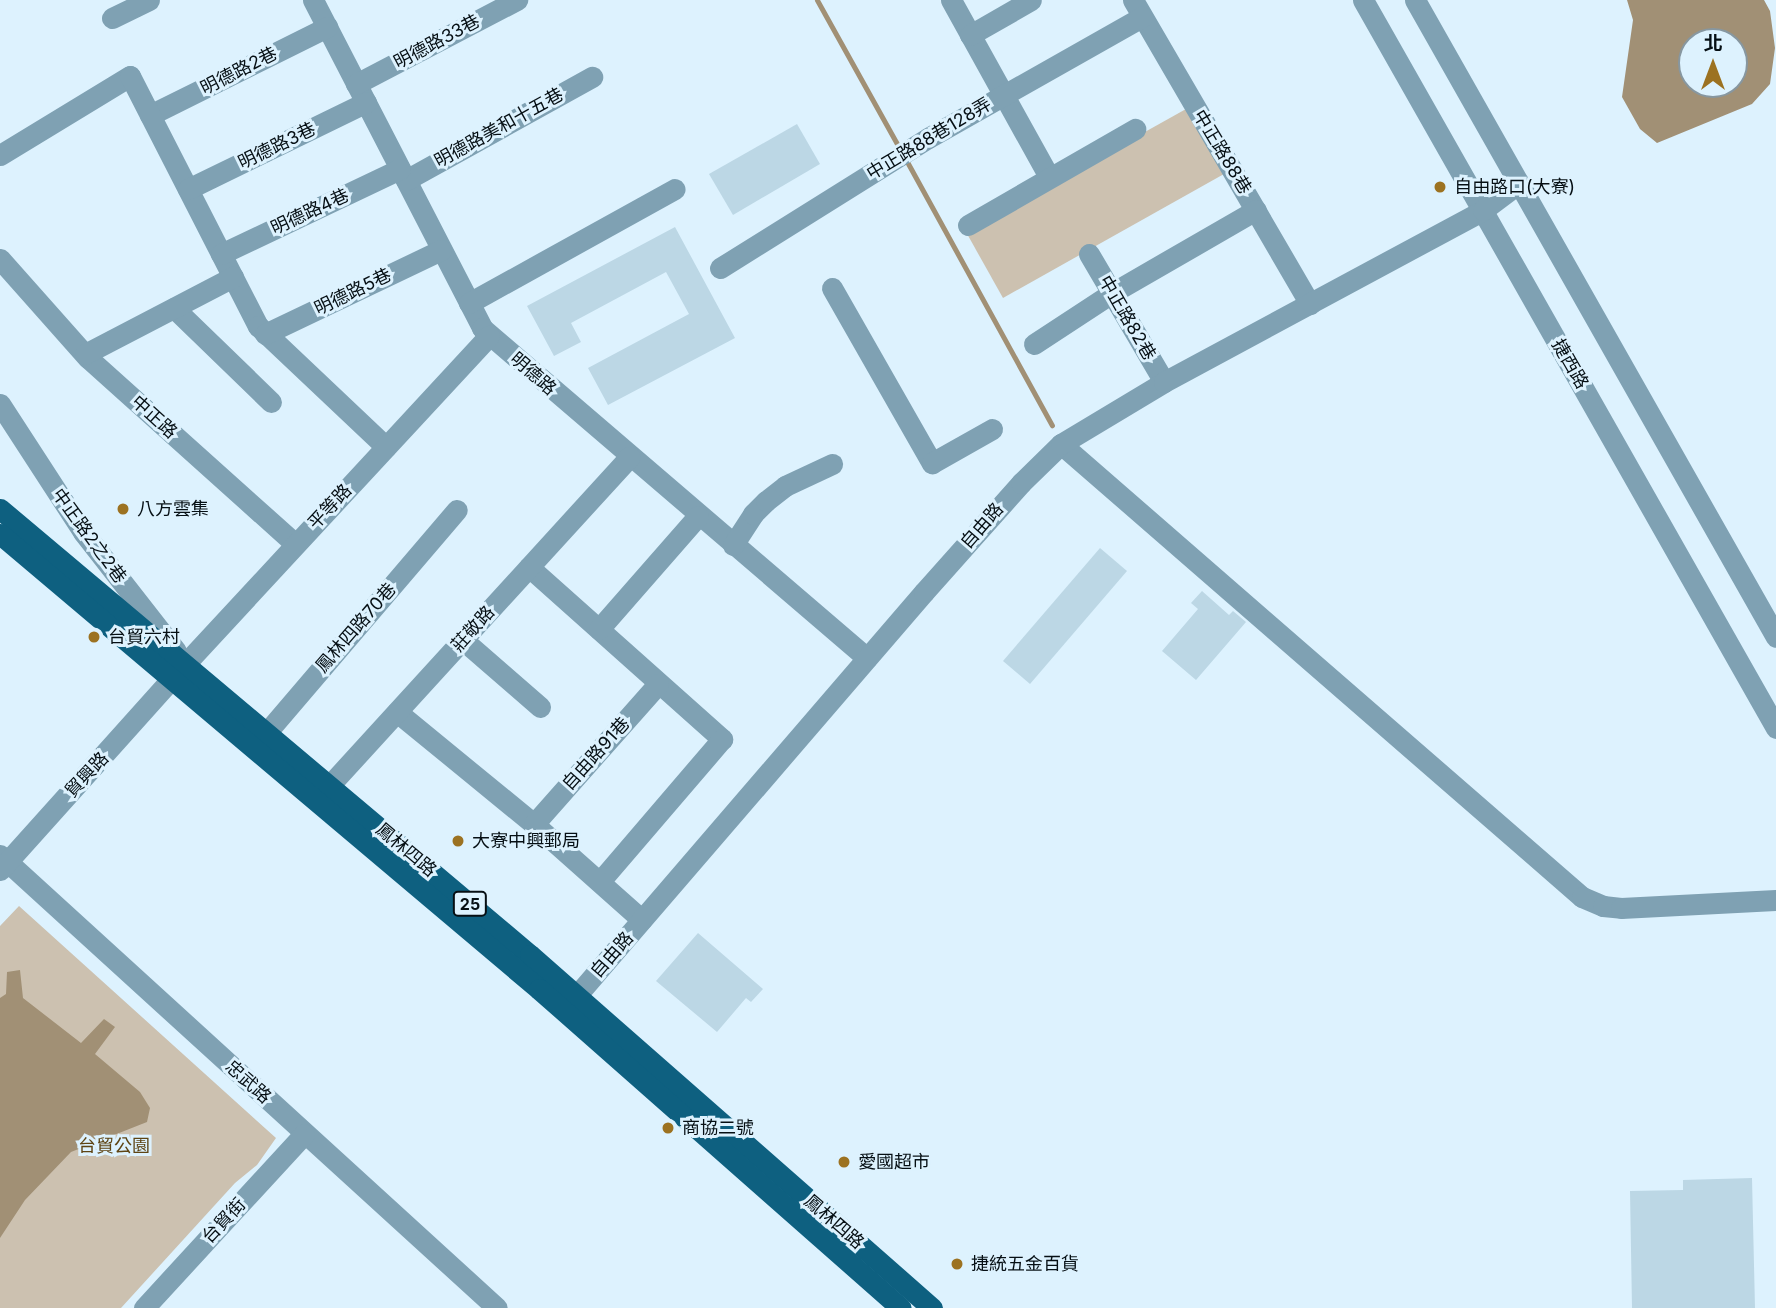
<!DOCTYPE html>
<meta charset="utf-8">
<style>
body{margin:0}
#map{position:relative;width:1776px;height:1308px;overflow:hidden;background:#ddf2fe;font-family:Inter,"Noto Sans TC",sans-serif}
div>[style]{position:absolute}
.green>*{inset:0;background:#ccc1b0}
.water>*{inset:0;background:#a19075}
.stream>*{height:5px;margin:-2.5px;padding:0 2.5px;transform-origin:2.5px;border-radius:2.5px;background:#a19075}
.building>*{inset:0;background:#bcd7e5}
.minor>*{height:21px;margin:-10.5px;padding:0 10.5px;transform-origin:10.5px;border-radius:10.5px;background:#7fa1b3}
.major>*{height:21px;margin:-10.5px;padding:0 10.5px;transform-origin:10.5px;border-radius:10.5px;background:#0e6080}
.dots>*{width:19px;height:19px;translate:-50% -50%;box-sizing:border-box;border:4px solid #ddf2fe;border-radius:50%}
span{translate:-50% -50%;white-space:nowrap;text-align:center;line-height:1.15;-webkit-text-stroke:6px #ddf2fe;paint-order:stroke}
.shield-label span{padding:2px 5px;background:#ddf2fe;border:2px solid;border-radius:5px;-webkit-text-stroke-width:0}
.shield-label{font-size:16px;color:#060f14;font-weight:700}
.street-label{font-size:18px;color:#060f14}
.poi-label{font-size:18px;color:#060f14}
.left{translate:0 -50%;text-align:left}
.park-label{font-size:18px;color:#5e4413}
.north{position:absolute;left:1678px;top:28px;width:70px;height:70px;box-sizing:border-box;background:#ddf2fe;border:2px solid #8797a0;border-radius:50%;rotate:0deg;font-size:19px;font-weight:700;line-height:28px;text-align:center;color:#060f14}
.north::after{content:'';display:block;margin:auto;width:24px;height:32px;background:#9c7221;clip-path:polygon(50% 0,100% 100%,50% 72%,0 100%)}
</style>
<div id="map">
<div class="green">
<i style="clip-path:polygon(1186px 109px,1224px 174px,1003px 298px,966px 232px)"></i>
<i style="clip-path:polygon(19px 906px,276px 1138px,257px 1165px,235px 1183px,121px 1308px,0 1308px,0 926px)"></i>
</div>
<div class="water">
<i style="clip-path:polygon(evenodd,1627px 0,1764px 0,1770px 11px,1775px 48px,1770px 84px,1752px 104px,1657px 143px,1640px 129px,1622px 97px,1633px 20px,1627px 0,1734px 42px,1734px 84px,1692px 84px,1692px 42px,1734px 42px)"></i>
<i style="clip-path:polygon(20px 970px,23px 998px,81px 1043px,104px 1019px,115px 1027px,95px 1054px,140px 1092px,150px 1108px,147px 1122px,71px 1152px,25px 1200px,0 1238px,0 998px,6px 994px,7px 972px)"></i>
</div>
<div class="stream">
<i style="left:817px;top:0;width:171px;rotate:60.9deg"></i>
<i style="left:905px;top:158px;width:305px;rotate:61.2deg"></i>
</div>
<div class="building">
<i style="clip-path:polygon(797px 124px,820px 164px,733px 215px,709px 174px)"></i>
<i style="clip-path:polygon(675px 227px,735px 338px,608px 405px,588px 368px,689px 314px,666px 272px,571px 323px,581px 342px,554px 356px,527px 306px)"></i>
<i style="clip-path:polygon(1100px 548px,1127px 571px,1030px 684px,1003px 661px)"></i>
<i style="clip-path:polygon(1202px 591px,1229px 615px,1233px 611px,1246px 622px,1196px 680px,1162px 651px,1198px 609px,1191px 603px)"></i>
<i style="clip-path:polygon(698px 933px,763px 989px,751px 1002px,746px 998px,717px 1032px,656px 981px)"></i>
<i style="clip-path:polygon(1752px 1178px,1755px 1308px,1632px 1308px,1630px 1191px,1683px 1190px,1683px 1180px)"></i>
</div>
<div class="minor">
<i style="left:313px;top:0;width:369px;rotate:62.7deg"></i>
<i style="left:482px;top:328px;width:507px;rotate:40.6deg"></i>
<i style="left:951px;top:0;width:202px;rotate:61deg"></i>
<i style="left:1133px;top:0;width:352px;rotate:59.8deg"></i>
<i style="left:1363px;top:0;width:837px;rotate:60.43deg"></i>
<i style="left:1415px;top:0;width:732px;rotate:60.46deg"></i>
<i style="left:112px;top:18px;width:41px;rotate:-25.9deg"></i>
<i style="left:970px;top:35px;width:70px;rotate:-29.8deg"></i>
<i style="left:356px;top:84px;width:182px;rotate:-27.6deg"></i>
<i style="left:150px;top:115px;width:198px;rotate:-26.4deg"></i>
<i style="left:0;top:155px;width:152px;rotate:-31.3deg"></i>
<i style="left:130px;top:76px;width:281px;rotate:62.9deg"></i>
<i style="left:258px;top:326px;width:176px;rotate:43.4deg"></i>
<i style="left:406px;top:180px;width:213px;rotate:-29deg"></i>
<i style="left:188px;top:189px;width:198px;rotate:-26deg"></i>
<i style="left:968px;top:225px;width:193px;rotate:-29.9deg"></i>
<i style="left:221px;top:254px;width:198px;rotate:-25.4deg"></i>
<i style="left:1089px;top:254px;width:148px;rotate:59.6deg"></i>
<i style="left:0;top:259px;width:132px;rotate:48.4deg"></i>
<i style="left:88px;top:358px;width:278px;rotate:41.9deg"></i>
<i style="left:720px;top:268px;width:245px;rotate:-32deg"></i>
<i style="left:928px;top:138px;width:246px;rotate:-29.5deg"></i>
<i style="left:832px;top:288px;width:202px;rotate:60.3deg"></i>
<i style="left:932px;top:463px;width:69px;rotate:-29.5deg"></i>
<i style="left:469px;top:303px;width:235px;rotate:-29deg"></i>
<i style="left:174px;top:308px;width:135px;rotate:44.1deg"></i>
<i style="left:265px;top:334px;width:195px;rotate:-25.5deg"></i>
<i style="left:1034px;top:344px;width:93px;rotate:-33.2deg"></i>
<i style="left:1112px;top:293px;width:166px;rotate:-30deg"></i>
<i style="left:85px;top:354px;width:167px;rotate:-27.5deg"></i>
<i style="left:0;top:404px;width:153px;rotate:57deg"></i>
<i style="left:83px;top:532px;width:151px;rotate:52deg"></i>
<i style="left:1061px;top:444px;width:690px;rotate:41.01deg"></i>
<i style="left:1582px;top:897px;width:23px;rotate:23deg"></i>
<i style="left:1603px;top:906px;width:18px;rotate:6deg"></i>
<i style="left:1621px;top:908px;width:155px;rotate:-3deg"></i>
<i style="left:733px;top:545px;width:37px;rotate:-57deg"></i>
<i style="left:753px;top:514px;width:18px;rotate:-45deg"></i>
<i style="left:766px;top:501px;width:24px;rotate:-38deg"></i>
<i style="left:785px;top:486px;width:52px;rotate:-25.1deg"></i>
<i style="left:529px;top:567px;width:259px;rotate:41.7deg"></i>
<i style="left:722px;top:739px;width:186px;rotate:130.6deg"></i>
<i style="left:599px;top:629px;width:150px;rotate:-48.8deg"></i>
<i style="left:463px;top:640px;width:102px;rotate:41deg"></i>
<i style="left:397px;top:712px;width:177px;rotate:39.3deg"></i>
<i style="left:534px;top:824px;width:144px;rotate:41.6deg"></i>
<i style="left:256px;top:745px;width:309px;rotate:-49.5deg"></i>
<i style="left:318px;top:798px;width:462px;rotate:-47.6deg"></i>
<i style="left:534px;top:824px;width:187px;rotate:-48.5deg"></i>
<i style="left:0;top:855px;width:672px;rotate:42.35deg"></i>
<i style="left:0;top:870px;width:278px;rotate:-48.1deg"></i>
<i style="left:186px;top:663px;width:446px;rotate:-47.2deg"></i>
<i style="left:565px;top:1009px;width:550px;rotate:-49.27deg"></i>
<i style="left:924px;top:592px;width:146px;rotate:-48.3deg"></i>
<i style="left:1021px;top:483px;width:56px;rotate:-44.3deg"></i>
<i style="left:1061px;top:444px;width:120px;rotate:-31deg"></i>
<i style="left:1164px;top:382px;width:362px;rotate:-28.3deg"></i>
<i style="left:1483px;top:210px;width:45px;rotate:-36.9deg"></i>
<i style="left:144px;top:1308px;width:236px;rotate:-47.4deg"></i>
</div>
<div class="major">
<i style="left:0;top:509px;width:693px;rotate:40.08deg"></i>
<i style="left:530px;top:955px;width:535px;rotate:41.29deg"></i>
<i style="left:0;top:534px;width:705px;rotate:40.17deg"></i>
<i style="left:539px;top:989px;width:482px;rotate:41.4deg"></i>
</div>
<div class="dots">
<i style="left:1440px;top:187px;background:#9c7221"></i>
<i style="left:123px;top:509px;background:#9c7221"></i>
<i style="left:94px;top:637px;background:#9c7221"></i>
<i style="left:458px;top:841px;background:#9c7221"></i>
<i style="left:668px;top:1128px;background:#9c7221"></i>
<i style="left:844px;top:1162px;background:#9c7221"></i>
<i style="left:957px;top:1264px;background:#9c7221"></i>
</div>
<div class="shield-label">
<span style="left:470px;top:904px">25</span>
</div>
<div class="street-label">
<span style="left:437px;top:42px;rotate:-28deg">明德路33巷</span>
<span style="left:239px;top:71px;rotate:-27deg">明德路2巷</span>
<span style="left:499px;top:128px;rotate:-29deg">明德路美和十五巷</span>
<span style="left:929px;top:139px;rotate:-31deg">中正路88巷128弄</span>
<span style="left:277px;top:146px;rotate:-26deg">明德路3巷</span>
<span style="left:1222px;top:152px;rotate:59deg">中正路88巷</span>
<span style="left:310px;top:212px;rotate:-25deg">明德路4巷</span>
<span style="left:353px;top:292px;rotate:-26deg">明德路5巷</span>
<span style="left:1127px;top:318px;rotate:60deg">中正路82巷</span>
<span style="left:1570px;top:364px;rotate:60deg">捷西路</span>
<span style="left:533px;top:374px;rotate:41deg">明德路</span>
<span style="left:154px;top:417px;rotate:42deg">中正路</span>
<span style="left:330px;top:507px;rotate:-47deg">平等路</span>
<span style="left:982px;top:526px;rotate:-49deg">自由路</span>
<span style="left:89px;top:536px;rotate:54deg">中正路2之2巷</span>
<span style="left:356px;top:628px;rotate:-49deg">鳳林四路70巷</span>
<span style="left:473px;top:629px;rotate:-48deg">莊敬路</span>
<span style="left:596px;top:754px;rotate:-48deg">自由路91巷</span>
<span style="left:87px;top:775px;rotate:-47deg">貿興路</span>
<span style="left:406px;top:850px;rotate:40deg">鳳林四路</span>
<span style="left:612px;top:955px;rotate:-49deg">自由路</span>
<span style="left:248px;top:1082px;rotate:42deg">忠武路</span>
<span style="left:224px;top:1221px;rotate:-47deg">台貿街</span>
<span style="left:834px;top:1222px;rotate:41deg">鳳林四路</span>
</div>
<div class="poi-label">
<span class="left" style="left:1454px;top:187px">自由路口(大寮)</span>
<span class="left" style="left:137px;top:509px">八方雲集</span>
<span class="left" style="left:108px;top:637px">台貿六村</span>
<span class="left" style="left:472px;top:841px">大寮中興郵局</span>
<span class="left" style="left:682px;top:1128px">商協二號</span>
<span class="left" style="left:858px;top:1162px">愛國超市</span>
<span class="left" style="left:971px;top:1264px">捷統五金百貨</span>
</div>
<div class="park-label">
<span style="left:114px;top:1146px">台貿公園</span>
</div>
<div class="north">北</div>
</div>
